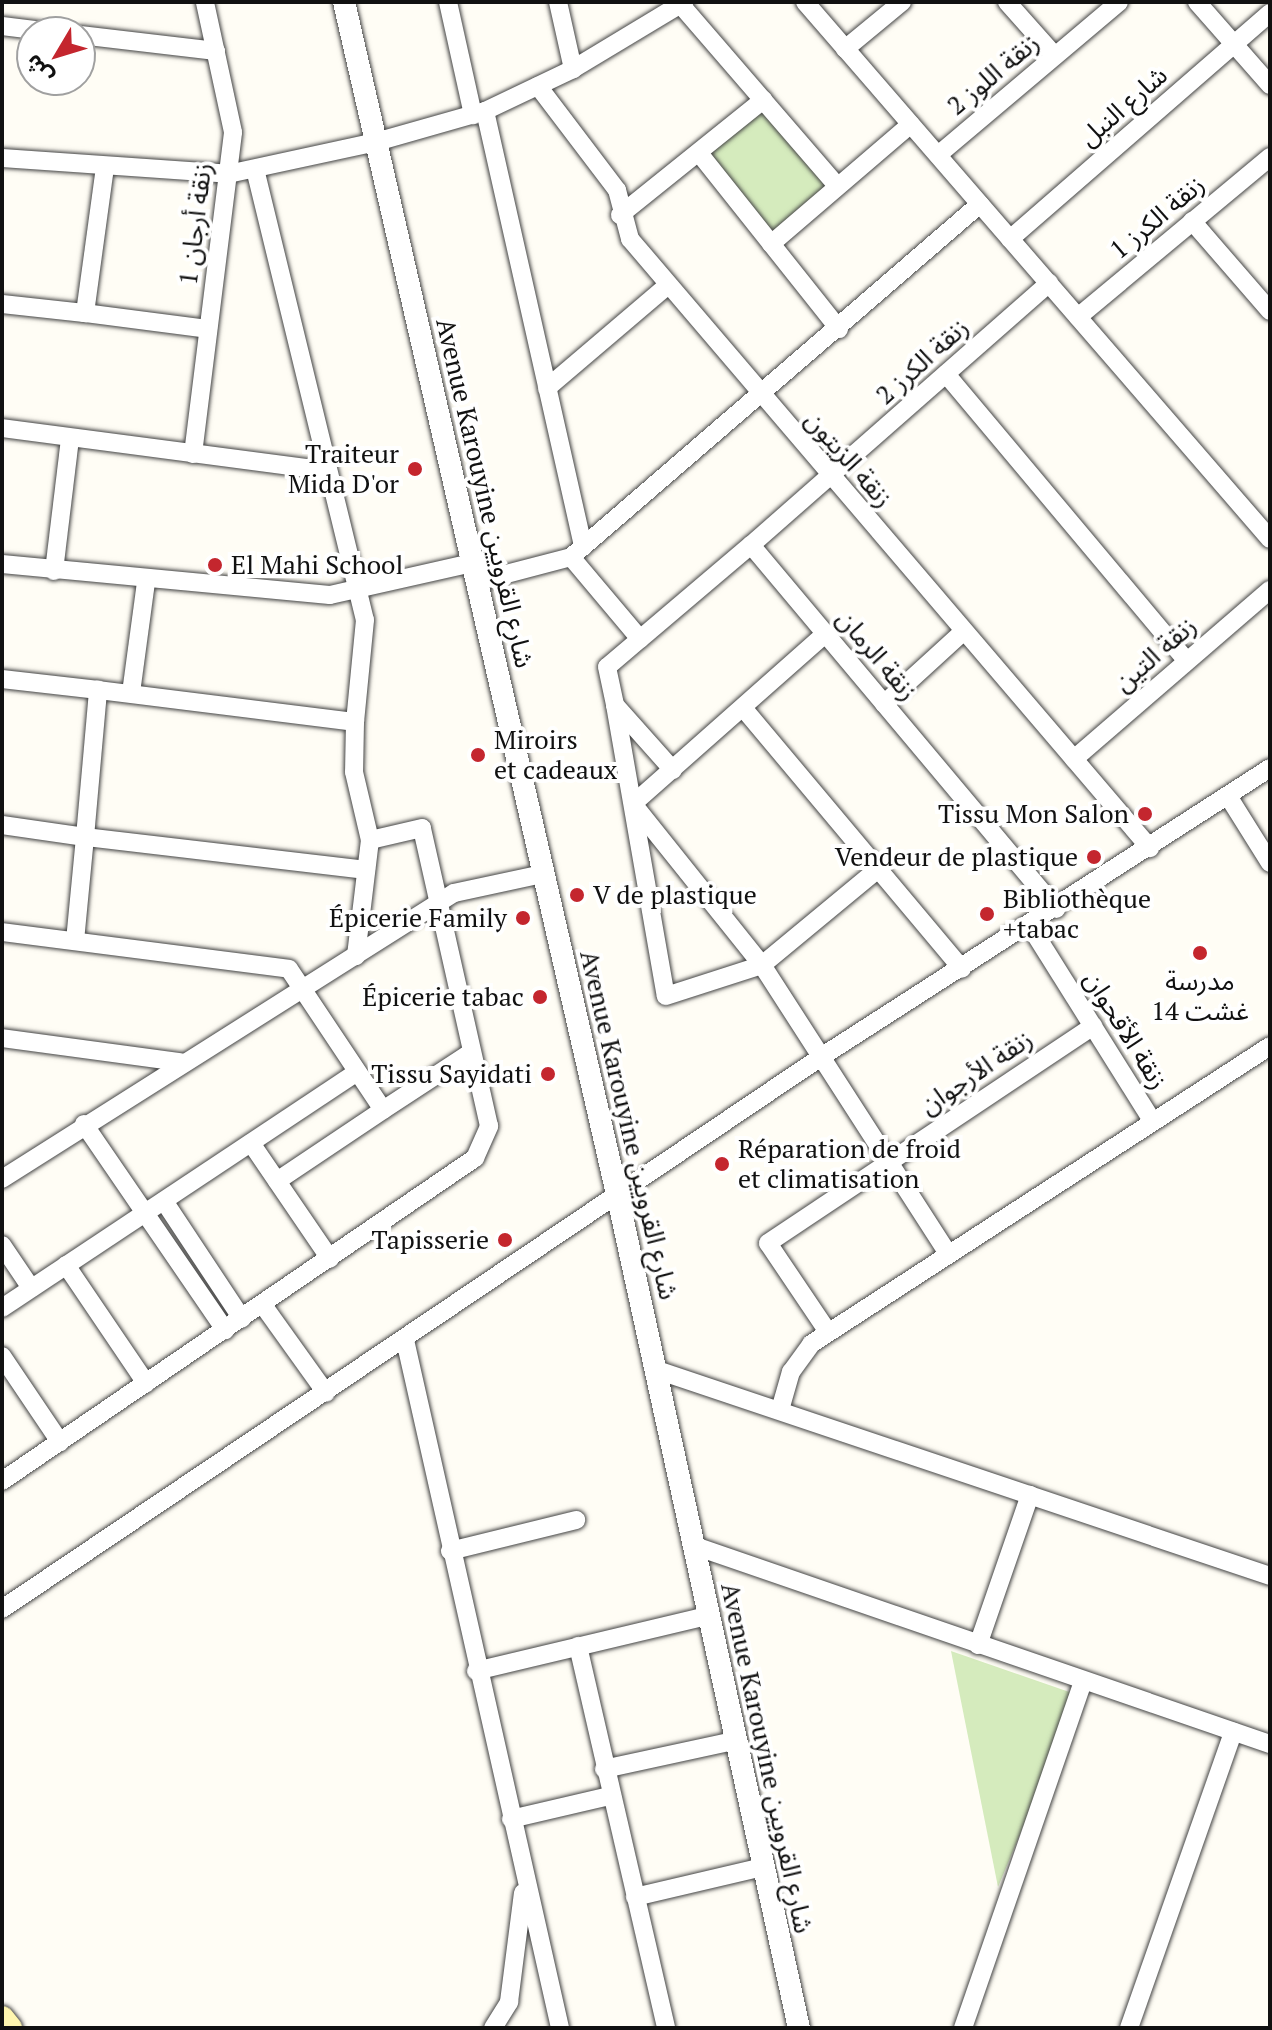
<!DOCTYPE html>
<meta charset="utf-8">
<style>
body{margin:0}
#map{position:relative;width:1272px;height:2030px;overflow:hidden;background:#fffdf5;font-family:"PT Serif","Noto Sans Arabic",serif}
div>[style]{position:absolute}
.green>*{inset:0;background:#d5ebbd}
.roads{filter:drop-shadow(0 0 2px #444) drop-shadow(0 0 2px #444)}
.minor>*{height:18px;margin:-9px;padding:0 9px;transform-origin:9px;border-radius:9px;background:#fff}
.tertiary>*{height:22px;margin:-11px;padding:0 11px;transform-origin:11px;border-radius:11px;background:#fff}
.secondary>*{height:24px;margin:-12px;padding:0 12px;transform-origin:12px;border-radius:12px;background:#fff6b0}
.dots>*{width:22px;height:22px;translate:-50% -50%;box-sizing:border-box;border:4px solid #fff;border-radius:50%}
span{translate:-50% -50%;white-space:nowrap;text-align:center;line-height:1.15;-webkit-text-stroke:8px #fff;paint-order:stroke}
.street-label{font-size:26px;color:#111}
.poi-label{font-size:26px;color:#111}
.right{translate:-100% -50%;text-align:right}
.left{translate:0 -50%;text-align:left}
.frame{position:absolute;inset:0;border:4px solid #111;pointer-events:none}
.north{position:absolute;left:16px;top:16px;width:80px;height:80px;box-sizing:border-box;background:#fff;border:2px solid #a0a0a0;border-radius:50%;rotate:232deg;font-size:22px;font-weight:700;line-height:32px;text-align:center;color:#111}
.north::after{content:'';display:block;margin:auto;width:28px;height:36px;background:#c4262e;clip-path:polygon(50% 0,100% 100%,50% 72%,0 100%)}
</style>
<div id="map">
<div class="green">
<i style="clip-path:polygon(763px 102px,833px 184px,768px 238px,700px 152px)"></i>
<i style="clip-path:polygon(951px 1651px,1078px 1695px,998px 1887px)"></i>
</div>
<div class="roads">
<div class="minor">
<i style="left:448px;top:2px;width:116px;rotate:77.5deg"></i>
<i style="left:558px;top:2px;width:69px;rotate:77.4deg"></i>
<i style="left:805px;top:2px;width:710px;rotate:49.11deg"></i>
<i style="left:1007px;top:2px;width:72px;rotate:48.4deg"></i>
<i style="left:1197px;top:2px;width:111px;rotate:48.7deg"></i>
<i style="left:681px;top:5px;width:239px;rotate:49.2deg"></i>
<i style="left:2px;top:26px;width:49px;rotate:7deg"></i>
<i style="left:80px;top:35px;width:137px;rotate:6.7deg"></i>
<i style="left:845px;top:49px;width:74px;rotate:-39.5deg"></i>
<i style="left:538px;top:86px;width:131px;rotate:52.8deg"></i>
<i style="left:617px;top:190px;width:51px;rotate:75.1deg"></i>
<i style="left:630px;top:239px;width:801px;rotate:49.51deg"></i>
<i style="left:485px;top:111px;width:447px;rotate:77.3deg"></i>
<i style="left:699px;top:153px;width:225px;rotate:51.5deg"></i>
<i style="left:938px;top:155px;width:237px;rotate:-40.2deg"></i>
<i style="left:2px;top:158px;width:227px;rotate:4deg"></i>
<i style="left:228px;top:174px;width:151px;rotate:-12.2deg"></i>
<i style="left:376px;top:142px;width:113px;rotate:-15.9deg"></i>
<i style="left:485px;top:111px;width:98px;rotate:-25.5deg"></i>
<i style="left:573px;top:69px;width:130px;rotate:-31.1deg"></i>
<i style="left:255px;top:169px;width:464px;rotate:76.3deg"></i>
<i style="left:365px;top:620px;width:102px;rotate:95.6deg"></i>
<i style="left:620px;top:215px;width:184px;rotate:-38.8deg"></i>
<i style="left:1192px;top:221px;width:119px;rotate:49.1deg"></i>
<i style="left:1010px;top:239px;width:344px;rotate:-41deg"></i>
<i style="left:771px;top:244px;width:184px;rotate:-40.6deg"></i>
<i style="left:2px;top:304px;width:83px;rotate:6.2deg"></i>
<i style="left:85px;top:313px;width:147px;rotate:-82.2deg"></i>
<i style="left:85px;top:313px;width:124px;rotate:7.4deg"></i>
<i style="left:1078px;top:317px;width:250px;rotate:-39.8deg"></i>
<i style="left:946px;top:374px;width:373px;rotate:50deg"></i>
<i style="left:547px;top:388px;width:159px;rotate:-40.4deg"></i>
<i style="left:2px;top:428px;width:328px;rotate:7.5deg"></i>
<i style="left:193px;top:454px;width:324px;rotate:-82.9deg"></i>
<i style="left:233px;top:132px;width:133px;rotate:-102.2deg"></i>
<i style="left:751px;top:545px;width:397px;rotate:-41.3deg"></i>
<i style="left:571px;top:557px;width:107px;rotate:49.9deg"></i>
<i style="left:640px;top:639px;width:43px;rotate:139.7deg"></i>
<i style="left:607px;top:667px;width:39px;rotate:78deg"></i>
<i style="left:615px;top:705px;width:87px;rotate:48.3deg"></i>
<i style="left:2px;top:564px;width:329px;rotate:5.4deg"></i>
<i style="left:330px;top:595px;width:146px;rotate:-12.7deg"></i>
<i style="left:54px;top:571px;width:134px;rotate:-83.1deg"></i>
<i style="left:476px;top:582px;width:98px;rotate:-14.7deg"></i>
<i style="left:571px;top:557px;width:540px;rotate:-40.8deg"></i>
<i style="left:825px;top:634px;width:256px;rotate:138.5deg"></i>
<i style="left:633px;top:804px;width:206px;rotate:51.3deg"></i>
<i style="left:762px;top:965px;width:341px;rotate:57.2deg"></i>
<i style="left:640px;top:639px;width:145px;rotate:-40.3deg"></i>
<i style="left:751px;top:545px;width:475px;rotate:50deg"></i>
<i style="left:2px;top:679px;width:97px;rotate:6.5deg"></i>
<i style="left:131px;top:693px;width:112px;rotate:-82.3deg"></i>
<i style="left:884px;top:704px;width:108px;rotate:-42.4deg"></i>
<i style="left:615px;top:705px;width:295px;rotate:80.1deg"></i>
<i style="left:666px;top:996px;width:101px;rotate:-17.9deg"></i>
<i style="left:762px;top:965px;width:151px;rotate:-39.6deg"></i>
<i style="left:744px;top:709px;width:339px;rotate:50deg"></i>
<i style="left:1074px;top:759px;width:259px;rotate:-40.8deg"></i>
<i style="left:1228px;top:796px;width:79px;rotate:57.9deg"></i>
<i style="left:2px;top:825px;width:84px;rotate:8.2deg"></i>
<i style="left:85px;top:837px;width:104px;rotate:95.5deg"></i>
<i style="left:366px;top:870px;width:283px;rotate:-173.3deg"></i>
<i style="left:85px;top:837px;width:148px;rotate:-84.9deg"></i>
<i style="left:98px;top:690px;width:259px;rotate:7.1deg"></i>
<i style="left:355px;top:722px;width:50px;rotate:91.1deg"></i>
<i style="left:354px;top:772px;width:70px;rotate:76.8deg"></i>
<i style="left:1030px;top:926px;width:231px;rotate:57.9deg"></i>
<i style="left:2px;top:932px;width:289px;rotate:7.3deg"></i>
<i style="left:289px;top:969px;width:169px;rotate:56.3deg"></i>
<i style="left:383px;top:1110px;width:104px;rotate:-33.2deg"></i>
<i style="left:2px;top:1038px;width:180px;rotate:7.7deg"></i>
<i style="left:84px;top:1124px;width:250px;rotate:55.6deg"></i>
<i style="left:251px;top:1143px;width:140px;rotate:55.7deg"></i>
<i style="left:2px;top:1179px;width:535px;rotate:-32.32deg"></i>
<i style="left:454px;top:893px;width:91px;rotate:-12.1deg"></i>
<i style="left:277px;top:1181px;width:128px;rotate:-33.8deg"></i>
<i style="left:164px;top:1201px;width:141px;rotate:56.5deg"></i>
<i style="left:2px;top:1245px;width:52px;rotate:56deg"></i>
<i style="left:66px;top:1265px;width:143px;rotate:55.9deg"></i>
<i style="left:263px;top:1305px;width:108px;rotate:54.4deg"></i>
<i style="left:2px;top:1308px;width:426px;rotate:-33.6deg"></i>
<i style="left:828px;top:1332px;width:107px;rotate:-124deg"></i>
<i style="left:768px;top:1243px;width:391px;rotate:-33.7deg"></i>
<i style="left:405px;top:1340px;width:705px;rotate:77.3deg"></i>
<i style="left:2px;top:1356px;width:104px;rotate:56deg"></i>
<i style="left:654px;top:1369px;width:650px;rotate:18.57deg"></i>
<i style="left:780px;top:1410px;width:40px;rotate:-74deg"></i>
<i style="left:791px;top:1372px;width:34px;rotate:-54deg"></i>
<i style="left:811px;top:1344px;width:547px;rotate:-32.99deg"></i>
<i style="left:2px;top:1481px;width:573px;rotate:-34.33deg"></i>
<i style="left:475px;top:1158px;width:35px;rotate:-66deg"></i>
<i style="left:489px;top:1126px;width:305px;rotate:-102.7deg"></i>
<i style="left:422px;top:828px;width:53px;rotate:167deg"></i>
<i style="left:370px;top:840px;width:117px;rotate:96.9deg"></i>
<i style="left:692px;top:1545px;width:611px;rotate:19deg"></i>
<i style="left:450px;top:1551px;width:130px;rotate:-13.8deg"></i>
<i style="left:2px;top:1609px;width:988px;rotate:-33.98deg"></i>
<i style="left:821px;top:1057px;width:534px;rotate:-32.77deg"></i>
<i style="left:978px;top:1645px;width:159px;rotate:-70.9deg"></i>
<i style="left:578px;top:1646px;width:392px;rotate:77deg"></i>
<i style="left:476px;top:1671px;width:237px;rotate:-13.4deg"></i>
<i style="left:604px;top:1769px;width:133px;rotate:-12.2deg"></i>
<i style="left:511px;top:1819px;width:102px;rotate:-13.1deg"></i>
<i style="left:635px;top:1897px;width:131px;rotate:-13.2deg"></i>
<i style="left:493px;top:2028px;width:31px;rotate:-58deg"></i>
<i style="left:509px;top:2002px;width:110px;rotate:-82.7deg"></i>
<i style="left:963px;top:2028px;width:367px;rotate:-70.9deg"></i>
<i style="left:1129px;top:2028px;width:314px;rotate:-70.6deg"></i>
</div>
<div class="tertiary">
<i style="left:344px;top:2px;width:1227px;rotate:77.1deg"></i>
<i style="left:618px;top:1198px;width:850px;rotate:77.7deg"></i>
</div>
<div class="secondary">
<i style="left:2px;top:2018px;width:13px;rotate:51deg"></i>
</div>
</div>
<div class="dots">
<i style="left:415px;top:469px;background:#c4262e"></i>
<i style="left:215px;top:565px;background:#c4262e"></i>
<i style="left:478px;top:755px;background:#c4262e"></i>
<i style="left:1145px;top:814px;background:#c4262e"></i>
<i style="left:1094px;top:857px;background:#c4262e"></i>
<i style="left:577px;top:895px;background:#c4262e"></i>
<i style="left:987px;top:914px;background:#c4262e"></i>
<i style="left:523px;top:918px;background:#c4262e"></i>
<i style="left:1200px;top:953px;background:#c4262e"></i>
<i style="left:540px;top:997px;background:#c4262e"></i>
<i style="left:548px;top:1074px;background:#c4262e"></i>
<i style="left:722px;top:1164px;background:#c4262e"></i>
<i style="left:505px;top:1240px;background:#c4262e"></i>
</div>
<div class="street-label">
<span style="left:993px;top:74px;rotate:-40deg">زنقة اللوز 2</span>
<span style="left:1123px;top:106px;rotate:-41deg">شارع النبل</span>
<span style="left:1157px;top:217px;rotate:-40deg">زنقة الكرز 1</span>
<span style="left:195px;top:224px;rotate:-83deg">زنقة أرجان 1</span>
<span style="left:922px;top:361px;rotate:-42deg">زنقة الكرز 2</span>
<span style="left:849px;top:459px;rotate:49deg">زنقة الزيتون</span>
<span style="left:485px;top:493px;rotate:77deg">Avenue Karouyine شارع القرويين</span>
<span style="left:1155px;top:654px;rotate:-41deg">زنقة التين</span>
<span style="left:877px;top:655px;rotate:50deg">زنقة الرمان</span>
<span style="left:1126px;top:1030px;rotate:58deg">زنقة الأقحوان</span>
<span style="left:976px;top:1072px;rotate:-34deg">زنقة الأرجوان</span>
<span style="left:629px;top:1125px;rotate:77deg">Avenue Karouyine شارع القرويين</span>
<span style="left:767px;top:1758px;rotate:78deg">Avenue Karouyine شارع القرويين</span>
</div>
<div class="poi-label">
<span class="right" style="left:399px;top:469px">Traiteur<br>Mida D'or</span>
<span class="left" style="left:231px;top:565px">El Mahi School</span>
<span class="left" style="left:494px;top:755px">Miroirs<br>et cadeaux</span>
<span class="right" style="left:1129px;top:814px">Tissu Mon Salon</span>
<span class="right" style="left:1078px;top:857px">Vendeur de plastique</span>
<span class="left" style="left:593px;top:895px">V de plastique</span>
<span class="left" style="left:1003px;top:914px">Bibliothèque<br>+tabac</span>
<span class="right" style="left:507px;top:918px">Épicerie Family</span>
<span style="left:1200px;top:996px">مدرسة<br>14 غشت</span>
<span class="right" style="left:524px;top:997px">Épicerie tabac</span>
<span class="right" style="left:532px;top:1074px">Tissu Sayidati</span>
<span class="left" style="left:738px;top:1164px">Réparation de froid<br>et climatisation</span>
<span class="right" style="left:489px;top:1240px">Tapisserie</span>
</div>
<div class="frame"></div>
<div class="north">ش</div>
</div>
